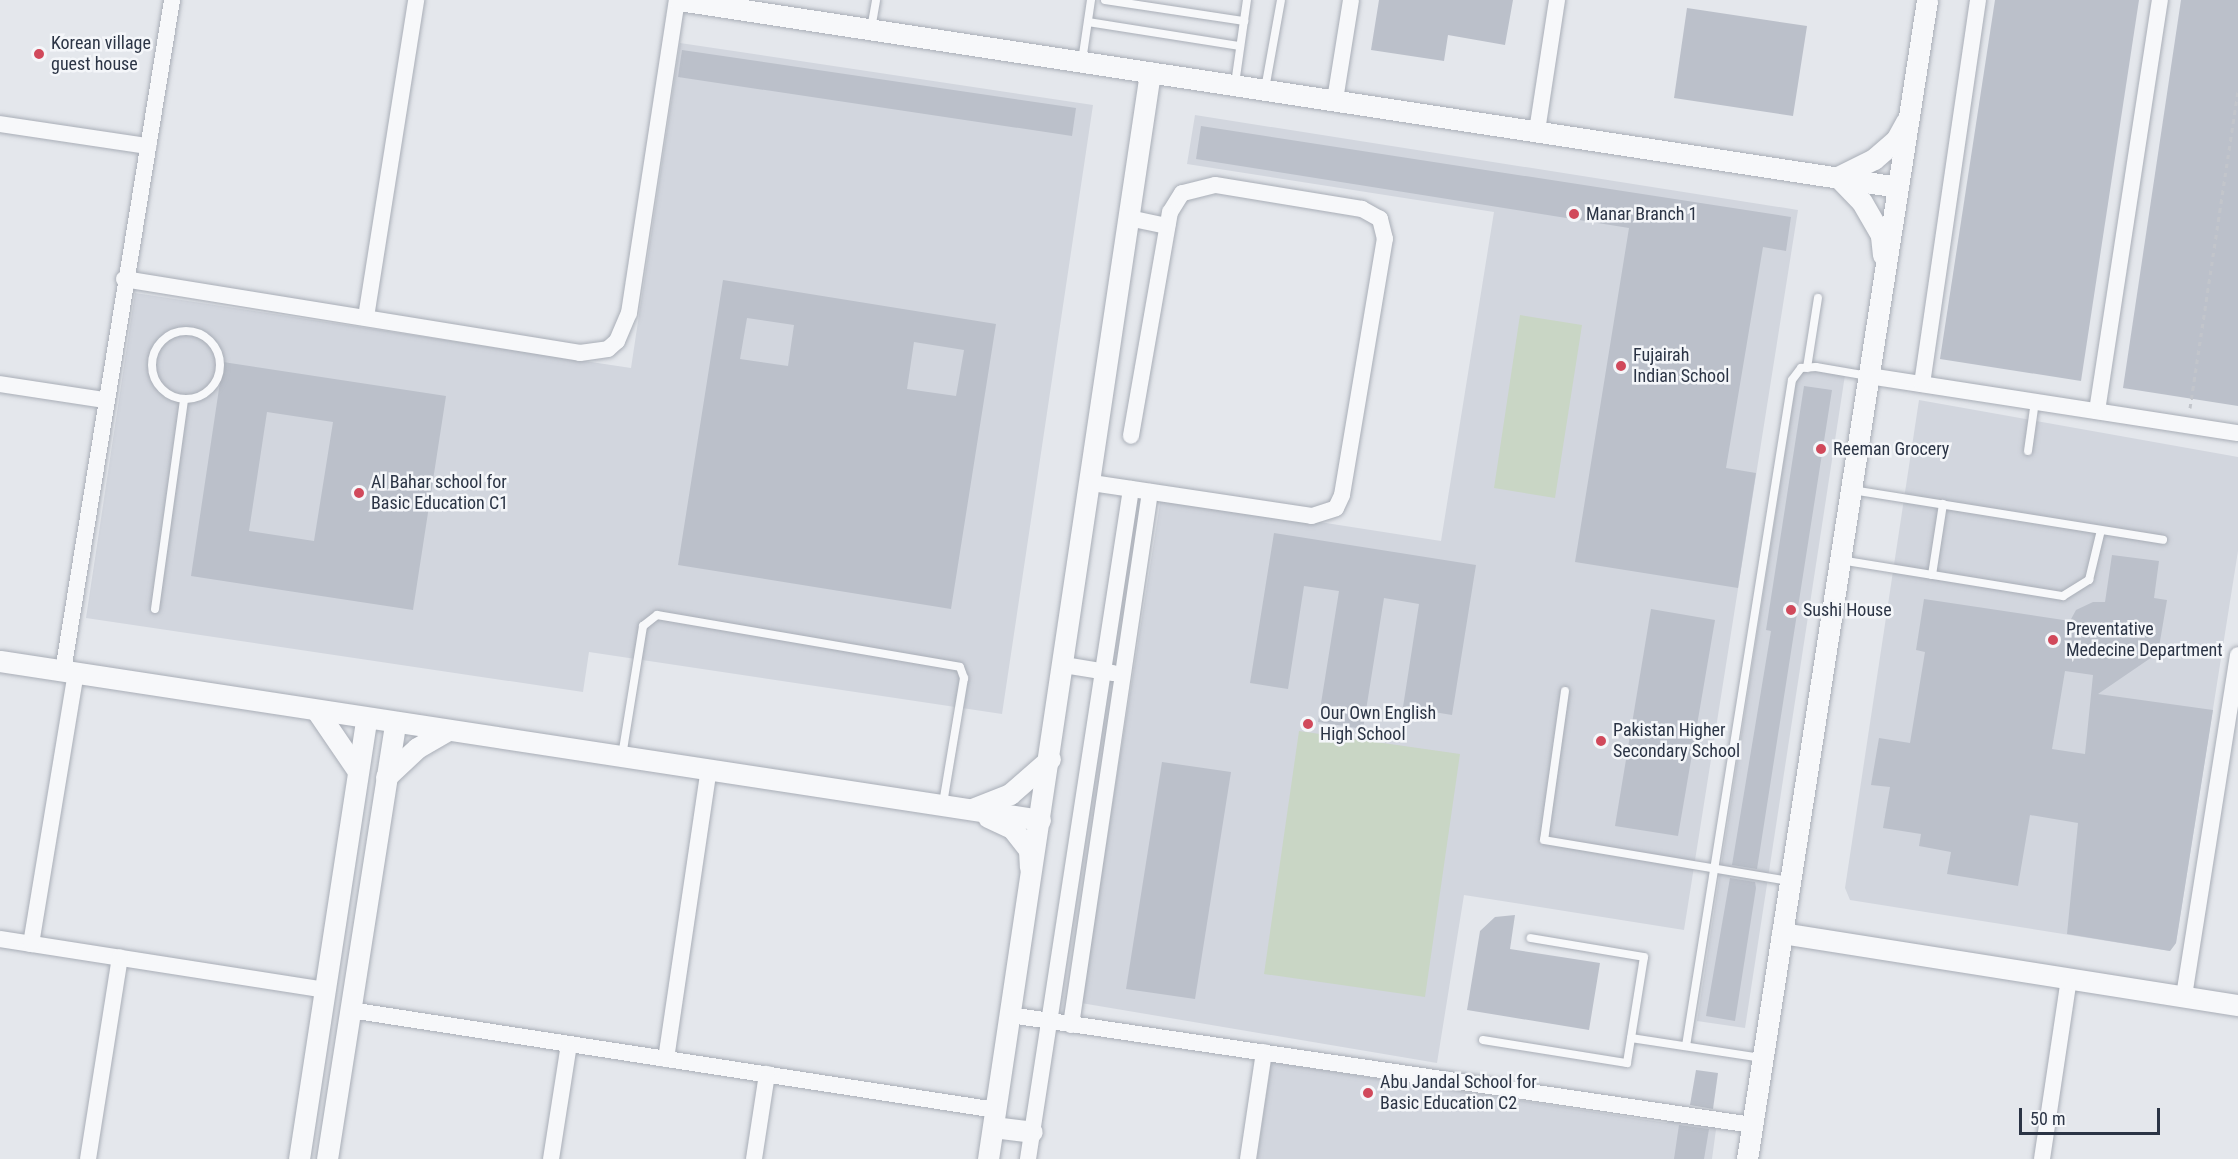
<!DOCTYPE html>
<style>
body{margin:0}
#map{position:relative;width:2238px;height:1159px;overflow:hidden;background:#e4e7ec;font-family:"Roboto Condensed",sans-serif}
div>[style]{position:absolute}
.built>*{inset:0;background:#d2d6de}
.green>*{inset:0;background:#c9d6c5}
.building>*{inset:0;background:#bbc0ca}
.path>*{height:3px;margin-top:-1.5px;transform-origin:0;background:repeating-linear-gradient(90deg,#c2c5cb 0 4.5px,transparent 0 9px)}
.roads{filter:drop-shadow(0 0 2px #a9aeb7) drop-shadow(0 0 2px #a9aeb7)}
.service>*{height:8px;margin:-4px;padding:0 4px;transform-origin:4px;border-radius:4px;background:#f7f8fa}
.service>.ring{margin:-4px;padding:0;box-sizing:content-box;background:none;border:8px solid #f7f8fa;border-radius:50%}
.minor>*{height:16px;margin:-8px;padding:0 8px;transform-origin:8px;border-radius:8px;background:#f7f8fa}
.tertiary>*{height:21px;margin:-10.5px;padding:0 10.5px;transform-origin:10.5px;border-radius:10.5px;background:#f7f8fa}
.dots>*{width:16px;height:16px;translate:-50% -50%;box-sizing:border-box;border:3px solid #f4f6f9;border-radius:50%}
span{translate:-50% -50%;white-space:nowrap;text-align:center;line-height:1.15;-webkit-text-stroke:5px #f4f6f9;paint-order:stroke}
.poi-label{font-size:18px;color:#2b3445}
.left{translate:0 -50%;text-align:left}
.scale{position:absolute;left:2019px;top:1108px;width:141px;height:27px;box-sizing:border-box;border:3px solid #2b3445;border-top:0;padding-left:8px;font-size:18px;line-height:21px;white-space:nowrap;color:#2b3445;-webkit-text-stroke:4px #f4f6f9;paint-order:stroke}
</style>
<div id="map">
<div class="built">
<i style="clip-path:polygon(680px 43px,1093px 105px,1002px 714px,589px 652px,583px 692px,86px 618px,135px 293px,631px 368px)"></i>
<i style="clip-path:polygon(1195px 115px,1798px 210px,1684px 930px,1464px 895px,1437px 1063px,1081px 1003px,1161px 497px,1441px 541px,1494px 212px,1187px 164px)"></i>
<i style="clip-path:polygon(1798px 369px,1845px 375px,1745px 1028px,1697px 1021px)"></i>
<i style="clip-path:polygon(1919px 400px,2238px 457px,2238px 551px,2176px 943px,2170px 951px,1850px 900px,1845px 888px)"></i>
<i style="clip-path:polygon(1271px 1062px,1667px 1123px,1670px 1115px,1717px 1122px,1712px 1159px,1257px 1159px)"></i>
</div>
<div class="green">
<i style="clip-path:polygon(1520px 315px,1582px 325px,1555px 498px,1494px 488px)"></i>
<i style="clip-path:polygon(1299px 731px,1460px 754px,1425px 997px,1264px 974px)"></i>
</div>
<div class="building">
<i style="clip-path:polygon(1379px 0,1513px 0,1505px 45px,1448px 35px,1444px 61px,1371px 50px)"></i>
<i style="clip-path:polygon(1995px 0,2139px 0,2081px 381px,1940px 359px)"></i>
<i style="clip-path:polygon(2181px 0,2238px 0,2238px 406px,2123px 388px)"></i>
<i style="clip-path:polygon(1687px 8px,1807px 26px,1793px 116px,1674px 98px)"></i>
<i style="clip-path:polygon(682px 50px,1076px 108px,1072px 136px,678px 77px)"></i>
<i style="clip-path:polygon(1201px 126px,1791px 217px,1786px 251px,1763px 247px,1726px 468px,1756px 473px,1738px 588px,1575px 562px,1629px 228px,1196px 159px)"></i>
<i style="clip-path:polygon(evenodd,723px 280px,996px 324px,951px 609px,678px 565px,723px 280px,747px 318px,794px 325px,788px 366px,740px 359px,747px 318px,723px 280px,914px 342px,964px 350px,956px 396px,907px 389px,914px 342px)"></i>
<i style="clip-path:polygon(evenodd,223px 362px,446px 396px,413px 610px,191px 576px,223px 362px,267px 412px,333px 422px,314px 541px,249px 531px,267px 412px)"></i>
<i style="clip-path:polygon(1804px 386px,1832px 390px,1757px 869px,1732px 865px,1771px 631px,1766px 630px)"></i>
<i style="clip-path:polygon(1274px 533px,1476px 565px,1452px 715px,1403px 707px,1419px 604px,1384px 598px,1363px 729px,1318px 722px,1339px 591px,1304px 586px,1288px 689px,1250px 683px)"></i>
<i style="clip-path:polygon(evenodd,2112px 555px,2159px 561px,2154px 598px,2167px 600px,2158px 653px,2098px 694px,2213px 710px,2176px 943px,2170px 951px,2067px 934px,2078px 823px,2030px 815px,2018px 886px,1947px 874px,1951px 852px,1919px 846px,1921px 834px,1883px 828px,1890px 787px,1871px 785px,1879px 738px,1910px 743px,1925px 652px,1916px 650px,1924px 599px,2070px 621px,2076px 610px,2093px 602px,2105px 602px,2112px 555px,2065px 671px,2093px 675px,2085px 754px,2052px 749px,2065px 671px)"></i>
<i style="clip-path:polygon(1651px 609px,1715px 620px,1678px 836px,1615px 826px)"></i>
<i style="clip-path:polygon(1162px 762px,1231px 772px,1195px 999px,1126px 989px)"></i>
<i style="clip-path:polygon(1730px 878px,1755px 882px,1756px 888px,1735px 1021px,1706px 1016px)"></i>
<i style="clip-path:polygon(1515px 915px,1510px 949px,1600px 963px,1589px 1030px,1467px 1010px,1480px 931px,1495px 917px)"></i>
<i style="clip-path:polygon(1696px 1070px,1718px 1073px,1713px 1109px,1690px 1105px)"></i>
<i style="clip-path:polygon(1679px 1125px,1709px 1129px,1704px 1159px,1674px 1159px)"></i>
</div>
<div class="path">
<i style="left:2190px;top:408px;width:322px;rotate:-81.4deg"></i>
</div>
<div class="roads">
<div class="service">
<i style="left:1105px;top:0;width:141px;rotate:8.6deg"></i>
<i style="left:1088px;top:22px;width:154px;rotate:9deg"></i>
<i style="left:871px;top:29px;width:29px;rotate:-80deg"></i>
<i style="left:1082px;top:61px;width:62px;rotate:-81.6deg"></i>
<i style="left:1235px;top:84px;width:85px;rotate:-81.9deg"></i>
<i style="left:1265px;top:89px;width:90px;rotate:-79.8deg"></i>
<i class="ring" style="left:152px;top:331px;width:60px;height:60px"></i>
<i style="left:1807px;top:368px;width:71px;rotate:-81.1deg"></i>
<i style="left:2028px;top:451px;width:50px;rotate:-82deg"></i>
<i style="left:1852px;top:490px;width:315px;rotate:9.1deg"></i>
<i style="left:1840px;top:560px;width:226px;rotate:9.2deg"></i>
<i style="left:2063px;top:596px;width:31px;rotate:-32deg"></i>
<i style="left:2089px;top:580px;width:51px;rotate:-76.5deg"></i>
<i style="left:1932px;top:575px;width:72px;rotate:-81.2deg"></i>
<i style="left:155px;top:609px;width:212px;rotate:-82.1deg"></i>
<i style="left:1565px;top:691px;width:150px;rotate:98deg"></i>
<i style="left:1544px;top:840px;width:249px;rotate:9.5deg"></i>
<i style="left:622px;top:756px;width:132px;rotate:-80.8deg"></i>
<i style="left:643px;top:626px;width:18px;rotate:-38deg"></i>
<i style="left:657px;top:615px;width:307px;rotate:9.7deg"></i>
<i style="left:960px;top:667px;width:12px;rotate:70deg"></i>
<i style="left:964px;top:678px;width:128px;rotate:99.5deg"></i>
<i style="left:1631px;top:1038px;width:133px;rotate:8.7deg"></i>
<i style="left:1483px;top:1040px;width:146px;rotate:9.1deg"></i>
<i style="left:1627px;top:1063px;width:107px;rotate:-80.9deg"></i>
<i style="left:1644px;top:957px;width:115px;rotate:-170.5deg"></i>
<i style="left:1686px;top:1046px;width:674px;rotate:-80.96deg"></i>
<i style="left:1792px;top:380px;width:15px;rotate:-53deg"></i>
<i style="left:1801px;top:368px;width:15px;rotate:-4deg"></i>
<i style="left:1816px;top:367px;width:53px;rotate:9.8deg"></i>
</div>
<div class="minor">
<i style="left:1335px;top:100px;width:101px;rotate:-80.9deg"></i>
<i style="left:0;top:124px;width:150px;rotate:8.5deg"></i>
<i style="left:1537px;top:131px;width:133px;rotate:-81.3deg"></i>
<i style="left:1129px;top:218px;width:39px;rotate:12deg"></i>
<i style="left:124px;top:279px;width:462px;rotate:9.2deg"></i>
<i style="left:580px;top:353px;width:28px;rotate:-8deg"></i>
<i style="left:608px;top:349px;width:12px;rotate:-42deg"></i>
<i style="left:617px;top:341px;width:30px;rotate:-67deg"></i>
<i style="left:629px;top:313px;width:317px;rotate:-81.3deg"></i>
<i style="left:366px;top:317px;width:321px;rotate:-81deg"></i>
<i style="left:1869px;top:376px;width:373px;rotate:8.8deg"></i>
<i style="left:0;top:384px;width:105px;rotate:8.7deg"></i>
<i style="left:1922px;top:384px;width:388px;rotate:-81.7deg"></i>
<i style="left:2097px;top:411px;width:416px;rotate:-81.3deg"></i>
<i style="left:1092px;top:483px;width:222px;rotate:8.5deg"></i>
<i style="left:1312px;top:516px;width:25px;rotate:-18deg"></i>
<i style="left:1336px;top:508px;width:14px;rotate:-65deg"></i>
<i style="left:1342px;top:495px;width:260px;rotate:-80.5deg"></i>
<i style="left:1385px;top:239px;width:21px;rotate:-104deg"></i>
<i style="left:1380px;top:219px;width:21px;rotate:-151deg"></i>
<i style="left:1362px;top:209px;width:149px;rotate:-170.7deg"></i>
<i style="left:1215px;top:185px;width:34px;rotate:166deg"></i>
<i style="left:1182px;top:193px;width:22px;rotate:122deg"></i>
<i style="left:1170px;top:212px;width:227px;rotate:99.9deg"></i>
<i style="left:1064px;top:665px;width:50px;rotate:9.3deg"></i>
<i style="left:63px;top:671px;width:680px;rotate:-80.77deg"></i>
<i style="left:0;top:939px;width:329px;rotate:8.9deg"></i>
<i style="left:31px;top:944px;width:276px;rotate:-80.6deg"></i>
<i style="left:2184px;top:996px;width:345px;rotate:-81deg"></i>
<i style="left:350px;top:1010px;width:654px;rotate:8.8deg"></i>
<i style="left:1010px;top:1015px;width:750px;rotate:8.43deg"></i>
<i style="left:1071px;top:1025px;width:539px;rotate:-81.57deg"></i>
<i style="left:666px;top:1059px;width:293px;rotate:-81.6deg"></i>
<i style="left:88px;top:1159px;width:204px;rotate:-81deg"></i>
<i style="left:551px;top:1159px;width:116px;rotate:-81.1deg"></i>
<i style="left:754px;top:1159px;width:86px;rotate:-81.3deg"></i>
<i style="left:1028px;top:1159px;width:678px;rotate:-81.26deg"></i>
<i style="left:1248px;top:1159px;width:108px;rotate:-81.5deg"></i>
<i style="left:2042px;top:1159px;width:183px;rotate:-81.5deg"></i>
</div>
<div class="tertiary">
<i style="left:679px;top:0;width:1233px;rotate:8.72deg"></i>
<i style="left:1883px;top:255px;width:20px;rotate:-96deg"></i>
<i style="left:1881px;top:235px;width:39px;rotate:-120deg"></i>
<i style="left:1861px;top:201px;width:33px;rotate:-134deg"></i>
<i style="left:1838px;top:177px;width:40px;rotate:-26.6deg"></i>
<i style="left:1874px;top:159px;width:29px;rotate:-41deg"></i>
<i style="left:1896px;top:140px;width:21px;rotate:-61deg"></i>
<i style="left:0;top:661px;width:1052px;rotate:8.69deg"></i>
<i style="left:317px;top:711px;width:73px;rotate:55.7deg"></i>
<i style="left:386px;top:777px;width:42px;rotate:-43.1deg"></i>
<i style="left:417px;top:748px;width:36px;rotate:-30deg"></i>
<i style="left:972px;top:809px;width:41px;rotate:-21.5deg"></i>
<i style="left:1010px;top:794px;width:53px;rotate:-41.2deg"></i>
<i style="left:988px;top:817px;width:26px;rotate:25deg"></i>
<i style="left:1012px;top:828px;width:28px;rotate:52deg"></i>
<i style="left:1029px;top:850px;width:17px;rotate:87deg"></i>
<i style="left:1782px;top:933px;width:462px;rotate:9deg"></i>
<i style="left:993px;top:1127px;width:39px;rotate:7deg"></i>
<i style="left:299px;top:1159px;width:445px;rotate:-81.3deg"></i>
<i style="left:327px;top:1159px;width:441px;rotate:-81.1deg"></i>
<i style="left:988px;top:1159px;width:1099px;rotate:-81.52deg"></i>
<i style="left:1747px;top:1159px;width:1173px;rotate:-81.17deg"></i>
</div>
</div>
<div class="dots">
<i style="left:39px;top:54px;background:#d1495b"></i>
<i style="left:1574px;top:214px;background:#d1495b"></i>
<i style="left:1621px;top:366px;background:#d1495b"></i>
<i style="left:1821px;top:449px;background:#d1495b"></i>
<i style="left:359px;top:493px;background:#d1495b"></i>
<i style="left:1791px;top:610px;background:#d1495b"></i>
<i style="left:2053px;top:640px;background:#d1495b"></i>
<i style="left:1308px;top:724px;background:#d1495b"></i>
<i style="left:1601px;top:741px;background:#d1495b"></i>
<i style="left:1368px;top:1093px;background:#d1495b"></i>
</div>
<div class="poi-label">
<span class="left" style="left:51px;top:54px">Korean village<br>guest house</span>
<span class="left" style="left:1586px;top:214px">Manar Branch 1</span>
<span class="left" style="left:1633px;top:366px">Fujairah<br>Indian School</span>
<span class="left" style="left:1833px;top:449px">Reeman Grocery</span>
<span class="left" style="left:371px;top:493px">Al Bahar school for<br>Basic Education C1</span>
<span class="left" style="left:1803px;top:610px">Sushi House</span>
<span class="left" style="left:2066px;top:640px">Preventative<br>Medecine Department</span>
<span class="left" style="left:1320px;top:724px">Our Own English<br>High School</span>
<span class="left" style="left:1613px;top:741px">Pakistan Higher<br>Secondary School</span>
<span class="left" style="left:1380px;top:1093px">Abu Jandal School for<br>Basic Education C2</span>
</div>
<div class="scale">50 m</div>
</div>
